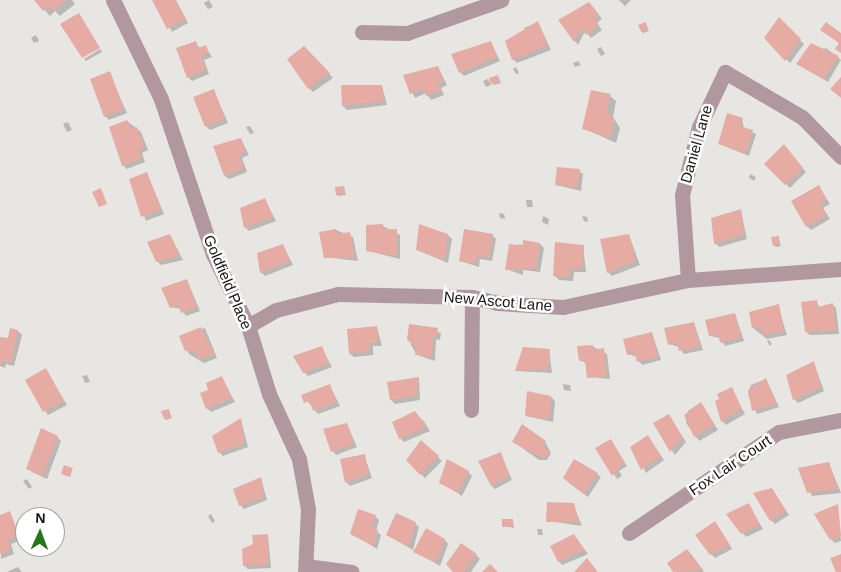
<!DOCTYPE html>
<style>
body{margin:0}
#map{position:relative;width:841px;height:572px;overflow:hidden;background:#e8e6e2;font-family:Helvetica,sans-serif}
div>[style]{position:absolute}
.shadow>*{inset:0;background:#0003}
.building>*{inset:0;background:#e6aca4}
.minor>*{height:15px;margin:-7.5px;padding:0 7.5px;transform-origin:7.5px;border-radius:7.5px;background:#b198a0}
span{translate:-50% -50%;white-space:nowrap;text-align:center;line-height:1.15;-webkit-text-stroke:5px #fff;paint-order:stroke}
.street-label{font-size:15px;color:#141312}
.north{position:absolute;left:15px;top:507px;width:50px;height:50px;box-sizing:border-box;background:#fff;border:1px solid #a1a1a0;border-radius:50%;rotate:2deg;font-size:14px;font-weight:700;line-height:20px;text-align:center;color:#141312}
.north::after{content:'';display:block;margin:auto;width:18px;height:22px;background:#287419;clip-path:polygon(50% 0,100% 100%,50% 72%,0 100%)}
</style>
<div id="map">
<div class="shadow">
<i style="clip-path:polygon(35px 0,72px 0,75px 4px,60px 16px,55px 11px,50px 16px)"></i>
<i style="clip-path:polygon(155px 0,176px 0,188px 23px,172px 32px)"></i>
<i style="clip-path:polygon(209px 0,213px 7px,208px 9px,204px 3px)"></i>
<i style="clip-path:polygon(619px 0,631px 0,625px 6px)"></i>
<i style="clip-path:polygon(593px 7px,602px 19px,597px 23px,602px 30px,591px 38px,585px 31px,578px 45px,559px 20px)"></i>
<i style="clip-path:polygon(779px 19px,804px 44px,790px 63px,765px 38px)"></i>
<i style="clip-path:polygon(538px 22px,551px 50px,517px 63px,513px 59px,526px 33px,524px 28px)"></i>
<i style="clip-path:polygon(645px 24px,649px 31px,643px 33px,642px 32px)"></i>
<i style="clip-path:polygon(36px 35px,39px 41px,34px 43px,31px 38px)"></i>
<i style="clip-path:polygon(491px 42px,500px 61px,464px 76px,460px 72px)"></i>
<i style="clip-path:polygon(195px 43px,200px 48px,205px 46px,212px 57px,204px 60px,209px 74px,192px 81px,188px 77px)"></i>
<i style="clip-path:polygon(601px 47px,605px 54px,601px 56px,597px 49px)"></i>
<i style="clip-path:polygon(304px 48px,333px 78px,313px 92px,309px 88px)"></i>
<i style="clip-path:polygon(826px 48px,841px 60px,828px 82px,798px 64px)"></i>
<i style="clip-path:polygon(100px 49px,102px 52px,86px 61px,84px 59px)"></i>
<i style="clip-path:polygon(578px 61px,581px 65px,575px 67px,573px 63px)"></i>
<i style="clip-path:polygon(438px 67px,447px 85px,441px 88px,444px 95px,431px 100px,426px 93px,415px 98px,404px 76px)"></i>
<i style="clip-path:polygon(516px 67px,519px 73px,516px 74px,513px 69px)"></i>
<i style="clip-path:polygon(109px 73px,127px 113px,109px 120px,105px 116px)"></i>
<i style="clip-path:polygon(499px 78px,501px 83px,494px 85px,491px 79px)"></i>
<i style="clip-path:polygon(488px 79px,491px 85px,486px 87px,483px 81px)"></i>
<i style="clip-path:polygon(382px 86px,387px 105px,347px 110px,343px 106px)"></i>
<i style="clip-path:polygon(214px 91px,228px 123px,210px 130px,206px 126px)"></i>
<i style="clip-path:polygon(610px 96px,616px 101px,613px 117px,620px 128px,616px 143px,583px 128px)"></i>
<i style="clip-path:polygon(742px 119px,744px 128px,756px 134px,749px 156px,719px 144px)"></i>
<i style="clip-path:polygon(127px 121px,141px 132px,148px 150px,142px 153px,145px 162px,127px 169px,123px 165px)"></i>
<i style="clip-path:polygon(68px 122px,72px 130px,67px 132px,63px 124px)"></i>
<i style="clip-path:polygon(246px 127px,250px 126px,254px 133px,250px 134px)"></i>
<i style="clip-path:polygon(241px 139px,249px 155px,242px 158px,247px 172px,229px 179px,225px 176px)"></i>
<i style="clip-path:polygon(784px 146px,806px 172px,790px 188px,766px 164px)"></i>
<i style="clip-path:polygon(579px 171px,583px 174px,581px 191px,556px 185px)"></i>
<i style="clip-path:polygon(147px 173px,164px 214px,146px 221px,130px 180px)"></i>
<i style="clip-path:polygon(750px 174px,756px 177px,754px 181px,749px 178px)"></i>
<i style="clip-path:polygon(819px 187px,830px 204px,823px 208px,830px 219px,811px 230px,807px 226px)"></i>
<i style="clip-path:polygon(344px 188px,346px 195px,338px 196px,337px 194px)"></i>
<i style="clip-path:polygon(265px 200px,276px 221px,249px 231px,245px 227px)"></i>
<i style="clip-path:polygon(526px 200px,532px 200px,533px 207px,527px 207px)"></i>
<i style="clip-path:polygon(741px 211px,747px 239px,719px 247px,715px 243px)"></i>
<i style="clip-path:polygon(499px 213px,504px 214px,505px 219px,500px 218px)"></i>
<i style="clip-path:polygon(543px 216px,549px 219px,548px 225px,542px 222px)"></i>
<i style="clip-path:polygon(582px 216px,587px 217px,588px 222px,584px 221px)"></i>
<i style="clip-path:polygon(383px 226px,400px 235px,400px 259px,368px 251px)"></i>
<i style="clip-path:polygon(336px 230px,353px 237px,358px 261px,325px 257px)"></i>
<i style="clip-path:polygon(170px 235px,183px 260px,161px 265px,157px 261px)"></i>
<i style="clip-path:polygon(448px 235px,452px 239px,448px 263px,417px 250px)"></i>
<i style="clip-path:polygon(492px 235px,496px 239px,492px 261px,480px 259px,479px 267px,460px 261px)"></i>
<i style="clip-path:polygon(629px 235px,640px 265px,612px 276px,608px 272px)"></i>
<i style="clip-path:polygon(778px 237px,781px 246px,776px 247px,774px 245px)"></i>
<i style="clip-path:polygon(540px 244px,544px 248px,540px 272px,523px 270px,523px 275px,506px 269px,510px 245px)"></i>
<i style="clip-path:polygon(283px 245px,293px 265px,265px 276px,261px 272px)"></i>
<i style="clip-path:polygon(583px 246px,586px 272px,574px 272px,573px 281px,559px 280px,555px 276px)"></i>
<i style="clip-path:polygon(187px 280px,200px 311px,186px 316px,181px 309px,171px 307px)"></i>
<i style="clip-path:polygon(816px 302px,820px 307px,832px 304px,836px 308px,839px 334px,810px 335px,806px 332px)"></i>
<i style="clip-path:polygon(778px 306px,787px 335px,767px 339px,753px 328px)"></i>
<i style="clip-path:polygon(735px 314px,744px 341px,725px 346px,720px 338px,710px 336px)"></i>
<i style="clip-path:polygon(694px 323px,703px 350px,684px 354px,679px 347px,669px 344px)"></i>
<i style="clip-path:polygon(410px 325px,441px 333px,440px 340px,436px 339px,435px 361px,417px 355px,411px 345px)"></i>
<i style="clip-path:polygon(377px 327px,382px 346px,373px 346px,373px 355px,354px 357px,350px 354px)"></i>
<i style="clip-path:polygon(205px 328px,217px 358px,204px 363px,189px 354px,180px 336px)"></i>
<i style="clip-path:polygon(18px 331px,22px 335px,14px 366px,6px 364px,5px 368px,0 366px,0 338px,9px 340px)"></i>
<i style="clip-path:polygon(652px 333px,661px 360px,642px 365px,637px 357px,628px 354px)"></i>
<i style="clip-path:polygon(767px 341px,769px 340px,772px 344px,770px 346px)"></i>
<i style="clip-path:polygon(592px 346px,607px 354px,610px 379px,589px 377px,587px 364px,580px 360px)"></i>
<i style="clip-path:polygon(321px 347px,332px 367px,308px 376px,304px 372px)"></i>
<i style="clip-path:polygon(549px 350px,552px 373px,516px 371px)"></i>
<i style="clip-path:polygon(814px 363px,824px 391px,798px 403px,794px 399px)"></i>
<i style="clip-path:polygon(46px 370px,67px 405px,48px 415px,27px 380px)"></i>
<i style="clip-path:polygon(87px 375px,90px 382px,85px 383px,82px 376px)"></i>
<i style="clip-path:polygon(222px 378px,235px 402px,211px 412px,207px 408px,210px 390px)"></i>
<i style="clip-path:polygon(419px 378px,420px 400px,395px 404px,391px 400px,388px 383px)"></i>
<i style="clip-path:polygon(766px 379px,779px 407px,757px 414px,748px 395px,751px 385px)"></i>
<i style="clip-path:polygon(563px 384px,570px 385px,571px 391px,564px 390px)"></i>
<i style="clip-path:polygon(330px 386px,340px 406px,318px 414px,303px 396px)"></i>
<i style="clip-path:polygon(731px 389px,745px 414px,726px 425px,722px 421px)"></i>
<i style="clip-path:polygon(551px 397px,555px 401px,553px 422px,526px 416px)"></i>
<i style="clip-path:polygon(700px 403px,718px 430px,699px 441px,686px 423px,688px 411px)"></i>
<i style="clip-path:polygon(168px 410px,172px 418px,166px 420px,165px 419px)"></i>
<i style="clip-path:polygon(669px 416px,686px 442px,675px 455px,655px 424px)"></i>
<i style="clip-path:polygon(241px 420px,248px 447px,223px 456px,219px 452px)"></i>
<i style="clip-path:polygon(423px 420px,430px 431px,404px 442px,400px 438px)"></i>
<i style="clip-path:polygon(347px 424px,357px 447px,336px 455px,333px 451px)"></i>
<i style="clip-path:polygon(57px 437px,61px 441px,47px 479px,32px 472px,28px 468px)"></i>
<i style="clip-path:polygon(648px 437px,664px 460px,646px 473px,632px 447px)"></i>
<i style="clip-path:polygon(611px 440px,627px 466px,619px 471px,622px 476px,617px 479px,597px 448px)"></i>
<i style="clip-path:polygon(422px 442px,442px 461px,425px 478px,407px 460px)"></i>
<i style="clip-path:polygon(514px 442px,545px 442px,551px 453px,547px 460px,539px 460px)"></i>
<i style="clip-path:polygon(501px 454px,512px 480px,495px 489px,492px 486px)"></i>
<i style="clip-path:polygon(364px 455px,372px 478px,350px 486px,346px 482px)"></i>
<i style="clip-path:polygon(829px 464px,841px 493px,812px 496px,800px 468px)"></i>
<i style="clip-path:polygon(468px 472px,472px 476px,462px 496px,441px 482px)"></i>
<i style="clip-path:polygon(597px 474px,601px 477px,588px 497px,568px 482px)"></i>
<i style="clip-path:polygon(261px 478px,267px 500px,244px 509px,240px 505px)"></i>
<i style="clip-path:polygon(27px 479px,32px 487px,29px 489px,23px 481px)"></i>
<i style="clip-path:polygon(772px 489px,789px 515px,775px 524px,771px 520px)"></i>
<i style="clip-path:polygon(573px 504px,582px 526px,548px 521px)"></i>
<i style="clip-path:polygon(748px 504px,763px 529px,746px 537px,728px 514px)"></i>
<i style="clip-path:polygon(837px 505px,841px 541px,835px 543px,831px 539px)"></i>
<i style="clip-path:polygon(9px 513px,22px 540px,11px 544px,14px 554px,1px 559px,0 517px)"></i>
<i style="clip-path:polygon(208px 516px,211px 514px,215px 521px,212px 523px)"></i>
<i style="clip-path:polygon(375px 516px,379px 520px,376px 531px,381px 535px,377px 549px,352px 533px)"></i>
<i style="clip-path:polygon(513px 520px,514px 528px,503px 526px)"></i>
<i style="clip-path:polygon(715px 522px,732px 549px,715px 558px,711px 554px)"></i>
<i style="clip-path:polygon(415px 523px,419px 527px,413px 550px,387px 535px)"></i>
<i style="clip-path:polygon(537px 529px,542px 529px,543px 535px,538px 535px)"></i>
<i style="clip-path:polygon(268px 535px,271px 568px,248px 569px,245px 566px)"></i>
<i style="clip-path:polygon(445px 540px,448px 544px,440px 566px,415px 551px)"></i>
<i style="clip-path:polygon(577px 540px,588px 554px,562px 565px,559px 561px)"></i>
<i style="clip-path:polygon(691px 554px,704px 572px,677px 572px,669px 564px)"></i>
<i style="clip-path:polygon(476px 555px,480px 559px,471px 572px,454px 572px)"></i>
<i style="clip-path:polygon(18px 567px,22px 572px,7px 572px)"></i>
</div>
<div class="building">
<i style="clip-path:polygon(34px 0,66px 0,53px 11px,49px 6px,43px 11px)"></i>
<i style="clip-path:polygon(152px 0,175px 0,186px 19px,167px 29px)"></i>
<i style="clip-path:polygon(589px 2px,599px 15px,594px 19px,599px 25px,586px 35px,581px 28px,574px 42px,558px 20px)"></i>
<i style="clip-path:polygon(79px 13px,100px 48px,82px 58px,60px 24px)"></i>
<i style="clip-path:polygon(779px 17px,801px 39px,785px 61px,764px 38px)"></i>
<i style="clip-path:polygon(538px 21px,548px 46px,512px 60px,505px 41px)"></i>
<i style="clip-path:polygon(646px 22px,648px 29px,641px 32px,638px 25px)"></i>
<i style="clip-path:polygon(826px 22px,841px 33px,841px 53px,835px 49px,839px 43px,820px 30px)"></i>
<i style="clip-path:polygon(196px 41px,198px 48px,206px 45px,209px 53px,201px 56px,206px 70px,187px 78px,176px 48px)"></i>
<i style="clip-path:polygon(491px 41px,497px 57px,459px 73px,451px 54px)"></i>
<i style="clip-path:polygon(811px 43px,839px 56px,823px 79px,796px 64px)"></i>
<i style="clip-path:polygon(304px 46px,330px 73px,308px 89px,287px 59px)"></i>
<i style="clip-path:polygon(438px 66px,444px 81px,438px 84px,441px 91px,426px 96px,423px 89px,410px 94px,403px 75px)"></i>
<i style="clip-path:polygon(110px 71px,124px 109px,104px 117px,90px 79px)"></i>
<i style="clip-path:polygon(498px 75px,500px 82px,491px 84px,489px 78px)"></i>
<i style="clip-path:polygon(841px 77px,841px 98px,830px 89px)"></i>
<i style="clip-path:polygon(341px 85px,382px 85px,384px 101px,342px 106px)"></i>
<i style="clip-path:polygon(214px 89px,225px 119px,205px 127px,193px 97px)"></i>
<i style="clip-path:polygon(591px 90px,611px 94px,607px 110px,614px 121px,610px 138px,582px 129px)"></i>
<i style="clip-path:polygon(727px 113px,743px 118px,740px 126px,753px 130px,746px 153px,718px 144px)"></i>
<i style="clip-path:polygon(127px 120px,131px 129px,137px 127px,145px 147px,139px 149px,142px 158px,122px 166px,109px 127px)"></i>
<i style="clip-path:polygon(241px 138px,246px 151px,239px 154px,244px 168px,224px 176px,213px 146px)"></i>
<i style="clip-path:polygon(784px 144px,803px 168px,785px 185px,764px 164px)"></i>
<i style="clip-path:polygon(557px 167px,580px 169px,577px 188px,555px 185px)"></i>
<i style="clip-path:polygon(147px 172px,161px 210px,141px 217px,129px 179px)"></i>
<i style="clip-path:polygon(819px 185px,827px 200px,820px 204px,827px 215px,806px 227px,791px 201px)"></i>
<i style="clip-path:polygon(344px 186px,345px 194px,336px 195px,335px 187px)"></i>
<i style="clip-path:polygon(101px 188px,107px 204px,99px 207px,92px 192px)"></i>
<i style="clip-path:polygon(265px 198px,273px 217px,244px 228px,240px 208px)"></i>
<i style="clip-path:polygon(741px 209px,744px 235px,714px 244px,711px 218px)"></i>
<i style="clip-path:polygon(383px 224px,383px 230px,397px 229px,397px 256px,366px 251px,366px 225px)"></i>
<i style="clip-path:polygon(419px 224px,448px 234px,445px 260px,416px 250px)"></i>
<i style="clip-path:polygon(336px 229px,337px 234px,350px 232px,355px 258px,324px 258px,319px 232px)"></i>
<i style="clip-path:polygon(464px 229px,493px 234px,489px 258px,477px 256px,475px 264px,459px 261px)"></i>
<i style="clip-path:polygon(170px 234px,180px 256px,156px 262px,147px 242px)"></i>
<i style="clip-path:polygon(629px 234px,636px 261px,607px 273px,600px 239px)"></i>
<i style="clip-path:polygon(779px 236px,780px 244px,773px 246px,771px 237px)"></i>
<i style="clip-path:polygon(523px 240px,540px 243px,536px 269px,505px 270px,509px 244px,523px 246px)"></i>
<i style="clip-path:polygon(555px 242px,584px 245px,582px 269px,571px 268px,570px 277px,553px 276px)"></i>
<i style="clip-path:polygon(283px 244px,290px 261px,260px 273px,257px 253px)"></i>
<i style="clip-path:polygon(187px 279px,197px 307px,181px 313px,178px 305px,170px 308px,161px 288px)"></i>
<i style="clip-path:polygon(817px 300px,818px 307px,833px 303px,836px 330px,805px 332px,801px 302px)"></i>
<i style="clip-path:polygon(779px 304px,784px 332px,762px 335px,760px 327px,752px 328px,749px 312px)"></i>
<i style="clip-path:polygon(735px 313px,741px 338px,720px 343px,718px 334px,709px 336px,705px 320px)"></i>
<i style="clip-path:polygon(694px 322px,700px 347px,679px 351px,677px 343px,668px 345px,664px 328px)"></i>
<i style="clip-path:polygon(409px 324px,438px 328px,437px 336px,433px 336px,432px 357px,415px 355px,417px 347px,407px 340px)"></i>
<i style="clip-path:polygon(377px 326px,378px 342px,369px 343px,370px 351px,349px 354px,347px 329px)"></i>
<i style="clip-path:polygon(201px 327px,214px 354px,199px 360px,196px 352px,185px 351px,179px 336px)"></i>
<i style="clip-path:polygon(10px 328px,18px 330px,11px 363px,2px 360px,0 367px,0 337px,8px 338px)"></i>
<i style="clip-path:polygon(652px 332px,658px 357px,637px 362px,635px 353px,627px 355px,623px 339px)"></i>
<i style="clip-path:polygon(593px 345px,593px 350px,604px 348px,607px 376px,587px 378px,585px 360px,579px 361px,577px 346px)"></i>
<i style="clip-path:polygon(322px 346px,329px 363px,303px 373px,293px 356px)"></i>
<i style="clip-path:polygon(523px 347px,550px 349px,548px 369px,515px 371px)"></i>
<i style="clip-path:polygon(814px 361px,821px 387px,793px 400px,786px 375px)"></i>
<i style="clip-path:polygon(46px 368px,64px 401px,43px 412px,25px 380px)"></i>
<i style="clip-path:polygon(222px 376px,232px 398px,206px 409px,200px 393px,208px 390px,206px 383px)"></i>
<i style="clip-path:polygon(419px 377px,417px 396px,390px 400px,387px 382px)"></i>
<i style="clip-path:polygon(766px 378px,776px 404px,752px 411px,748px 390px)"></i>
<i style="clip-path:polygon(330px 384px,337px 403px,313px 411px,310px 401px,304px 403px,301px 395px)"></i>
<i style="clip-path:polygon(732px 387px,742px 409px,721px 422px,715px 401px,719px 399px,717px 394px)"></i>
<i style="clip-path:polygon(527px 391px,551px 396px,549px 419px,525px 416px)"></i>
<i style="clip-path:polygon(701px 402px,715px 425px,694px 437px,684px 415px)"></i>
<i style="clip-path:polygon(169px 409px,171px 417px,164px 419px,161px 411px)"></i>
<i style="clip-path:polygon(415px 411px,427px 427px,399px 439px,392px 422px)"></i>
<i style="clip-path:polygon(669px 414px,683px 438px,670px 452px,653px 423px)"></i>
<i style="clip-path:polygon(241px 418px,244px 444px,218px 453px,212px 436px)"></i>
<i style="clip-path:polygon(347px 423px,354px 444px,331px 452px,323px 429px)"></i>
<i style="clip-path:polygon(522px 424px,546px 441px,542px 447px,550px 451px,545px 459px,512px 442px)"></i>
<i style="clip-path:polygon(41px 428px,58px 436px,43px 476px,26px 469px)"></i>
<i style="clip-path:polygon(648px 435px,661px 456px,641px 470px,630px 447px)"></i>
<i style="clip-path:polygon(611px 439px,624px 462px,612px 476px,595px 448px)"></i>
<i style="clip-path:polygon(421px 440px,439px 456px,420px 475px,406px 460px)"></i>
<i style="clip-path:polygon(501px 452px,509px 476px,491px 486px,478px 461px)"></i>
<i style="clip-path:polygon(365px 454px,369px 474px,345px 483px,340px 459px)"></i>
<i style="clip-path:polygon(447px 459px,469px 471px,458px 493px,439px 483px)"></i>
<i style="clip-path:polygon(574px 459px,598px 473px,584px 494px,563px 478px)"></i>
<i style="clip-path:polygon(829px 462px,838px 489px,807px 493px,798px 468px)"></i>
<i style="clip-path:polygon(64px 465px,73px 468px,70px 477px,61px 474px)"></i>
<i style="clip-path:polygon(261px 477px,264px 497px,239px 506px,233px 489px)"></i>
<i style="clip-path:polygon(772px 488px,786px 511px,770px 521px,753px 493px)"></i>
<i style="clip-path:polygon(547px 502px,574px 503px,579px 522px,546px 522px)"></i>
<i style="clip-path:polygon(749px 503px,760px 525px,741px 534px,726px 514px)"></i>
<i style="clip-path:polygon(838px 504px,841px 536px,830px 540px,814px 514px)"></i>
<i style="clip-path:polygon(358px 509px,376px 515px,372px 528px,378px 530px,373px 546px,350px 534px)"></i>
<i style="clip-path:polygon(10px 511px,19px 536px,8px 540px,11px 550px,0 554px,0 515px)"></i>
<i style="clip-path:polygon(396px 513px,416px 522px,409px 547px,386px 535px)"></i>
<i style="clip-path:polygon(502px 519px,513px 519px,513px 527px,502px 527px)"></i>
<i style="clip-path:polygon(715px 521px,730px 545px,710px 555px,695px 535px)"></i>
<i style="clip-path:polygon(426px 528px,445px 539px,436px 563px,413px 552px)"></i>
<i style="clip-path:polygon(268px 534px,268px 565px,243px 566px,242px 549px,253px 544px,252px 535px)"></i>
<i style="clip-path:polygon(574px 534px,585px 550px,558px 562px,550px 546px)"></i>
<i style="clip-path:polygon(461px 543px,477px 554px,464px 572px,453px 572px,446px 564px)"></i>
<i style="clip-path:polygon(687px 549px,703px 570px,673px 572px,667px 563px)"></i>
<i style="clip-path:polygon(841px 554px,841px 572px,836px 572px,830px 558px)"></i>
<i style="clip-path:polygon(587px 558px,598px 572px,574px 572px)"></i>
<i style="clip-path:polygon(490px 564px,498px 572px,482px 572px)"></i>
</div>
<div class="minor">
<i style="left:113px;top:0;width:110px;rotate:64.1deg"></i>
<i style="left:161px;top:99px;width:163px;rotate:71.5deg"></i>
<i style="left:213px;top:254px;width:80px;rotate:64.1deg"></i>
<i style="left:248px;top:326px;width:71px;rotate:72.8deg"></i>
<i style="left:269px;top:394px;width:72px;rotate:65.2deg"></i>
<i style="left:299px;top:459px;width:51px;rotate:79.8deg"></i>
<i style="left:308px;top:509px;width:63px;rotate:92.7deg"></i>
<i style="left:362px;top:32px;width:45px;rotate:1.3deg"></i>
<i style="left:407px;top:33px;width:100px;rotate:-19.3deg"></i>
<i style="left:688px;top:280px;width:85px;rotate:-94deg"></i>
<i style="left:682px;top:195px;width:70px;rotate:-76deg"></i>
<i style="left:699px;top:127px;width:61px;rotate:-64.7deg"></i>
<i style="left:725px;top:72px;width:89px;rotate:30.3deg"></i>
<i style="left:802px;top:117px;width:56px;rotate:45.7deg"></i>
<i style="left:248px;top:326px;width:32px;rotate:-30deg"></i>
<i style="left:276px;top:310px;width:64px;rotate:-14.5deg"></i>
<i style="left:338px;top:294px;width:134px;rotate:1.3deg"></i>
<i style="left:472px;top:297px;width:26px;rotate:13deg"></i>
<i style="left:497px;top:303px;width:66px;rotate:3.5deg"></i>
<i style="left:563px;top:307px;width:128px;rotate:-12.2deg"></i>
<i style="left:688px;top:280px;width:153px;rotate:-4.1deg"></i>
<i style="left:471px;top:410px;width:113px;rotate:-89.5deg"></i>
<i style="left:629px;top:533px;width:181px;rotate:-34deg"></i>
<i style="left:779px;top:432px;width:63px;rotate:-11deg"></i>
<i style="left:306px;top:566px;width:46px;rotate:7.4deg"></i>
</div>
<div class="street-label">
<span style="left:696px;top:144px;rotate:-74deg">Daniel Lane</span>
<span style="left:228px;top:282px;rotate:67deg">Goldfield Place</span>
<span style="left:498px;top:301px;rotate:5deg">New Ascot Lane</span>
<span style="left:730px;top:465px;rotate:-34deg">Fox Lair Court</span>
</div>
<div class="north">N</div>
</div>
